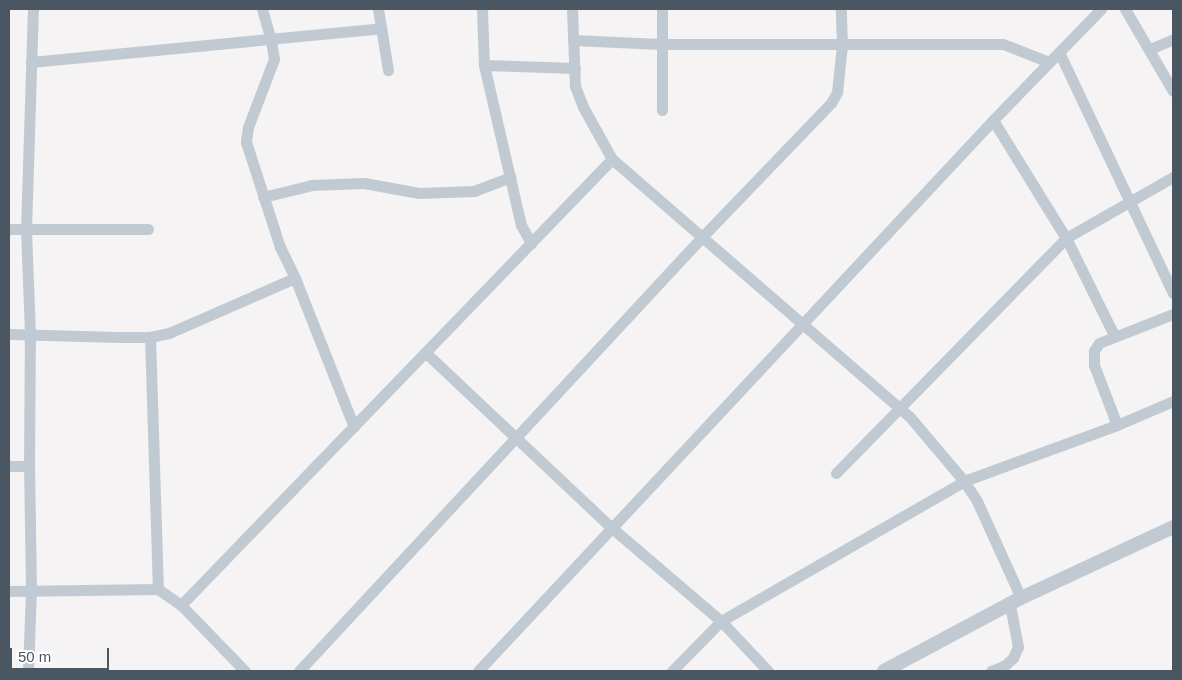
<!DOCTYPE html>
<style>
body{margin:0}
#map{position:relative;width:1182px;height:680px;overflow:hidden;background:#f5f3f3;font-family:Helvetica,sans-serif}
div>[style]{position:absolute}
.minor>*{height:11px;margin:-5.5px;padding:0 5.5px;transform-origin:5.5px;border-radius:5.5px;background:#c1cad2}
.tertiary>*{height:14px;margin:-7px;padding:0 7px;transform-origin:7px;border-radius:7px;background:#c1cad2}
span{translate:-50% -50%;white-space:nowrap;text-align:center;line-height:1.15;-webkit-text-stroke:4px #fff;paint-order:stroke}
.frame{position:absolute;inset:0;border:10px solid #4a5661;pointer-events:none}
.scale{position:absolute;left:10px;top:648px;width:99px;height:22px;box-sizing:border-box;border:2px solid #4a5661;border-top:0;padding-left:6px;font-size:15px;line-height:18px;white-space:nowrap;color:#4a5661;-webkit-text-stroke:4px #fff;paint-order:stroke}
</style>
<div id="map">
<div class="minor">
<i style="left:262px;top:9px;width:32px;rotate:74deg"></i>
<i style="left:271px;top:40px;width:19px;rotate:81deg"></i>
<i style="left:274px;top:59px;width:73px;rotate:110.9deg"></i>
<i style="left:248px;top:127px;width:15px;rotate:98deg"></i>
<i style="left:246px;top:142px;width:110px;rotate:72.1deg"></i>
<i style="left:280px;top:247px;width:34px;rotate:64deg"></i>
<i style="left:295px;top:278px;width:160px;rotate:68.4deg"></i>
<i style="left:378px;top:9px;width:62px;rotate:80.7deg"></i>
<i style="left:482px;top:9px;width:56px;rotate:88deg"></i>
<i style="left:484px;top:65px;width:164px;rotate:77deg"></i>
<i style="left:521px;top:225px;width:21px;rotate:61deg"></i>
<i style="left:572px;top:9px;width:77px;rotate:87.8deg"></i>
<i style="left:575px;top:86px;width:22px;rotate:69deg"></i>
<i style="left:583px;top:107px;width:60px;rotate:60.9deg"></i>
<i style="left:612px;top:159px;width:393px;rotate:40.9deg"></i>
<i style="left:909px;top:416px;width:85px;rotate:49.8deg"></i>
<i style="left:964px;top:481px;width:24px;rotate:57deg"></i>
<i style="left:977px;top:501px;width:107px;rotate:65.6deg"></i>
<i style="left:662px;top:9px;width:101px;rotate:90deg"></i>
<i style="left:1125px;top:9px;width:95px;rotate:59.7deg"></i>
<i style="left:573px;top:40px;width:88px;rotate:2.6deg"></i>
<i style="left:661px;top:44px;width:342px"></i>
<i style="left:1003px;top:44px;width:49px;rotate:21.4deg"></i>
<i style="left:1150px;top:49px;width:25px;rotate:-23deg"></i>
<i style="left:1059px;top:52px;width:267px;rotate:64.7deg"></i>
<i style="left:31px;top:62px;width:352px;rotate:-5.5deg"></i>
<i style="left:484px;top:65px;width:91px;rotate:1.9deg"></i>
<i style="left:993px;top:120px;width:139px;rotate:58.3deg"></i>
<i style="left:1066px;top:238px;width:110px;rotate:63.7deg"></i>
<i style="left:263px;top:197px;width:50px;rotate:-13.8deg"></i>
<i style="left:312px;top:185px;width:52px;rotate:-2.2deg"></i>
<i style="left:364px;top:183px;width:56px;rotate:10.3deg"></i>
<i style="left:419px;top:193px;width:55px;rotate:-2.1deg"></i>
<i style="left:474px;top:191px;width:39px;rotate:-21deg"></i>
<i style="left:9px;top:229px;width:139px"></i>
<i style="left:9px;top:334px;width:109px;rotate:1.6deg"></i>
<i style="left:118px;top:337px;width:32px"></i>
<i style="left:150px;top:337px;width:19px;rotate:-12deg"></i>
<i style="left:169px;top:333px;width:137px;rotate:-23.6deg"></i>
<i style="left:150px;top:337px;width:252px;rotate:88.2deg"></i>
<i style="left:426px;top:353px;width:255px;rotate:43.3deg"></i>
<i style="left:612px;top:528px;width:143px;rotate:40.5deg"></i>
<i style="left:721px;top:621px;width:69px;rotate:46.8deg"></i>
<i style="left:1117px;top:425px;width:64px;rotate:-111deg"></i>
<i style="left:1094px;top:365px;width:14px;rotate:-90deg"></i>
<i style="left:1094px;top:351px;width:9px;rotate:-58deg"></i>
<i style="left:1099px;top:343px;width:79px;rotate:-21.4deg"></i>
<i style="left:9px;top:466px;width:20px"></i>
<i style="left:836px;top:473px;width:329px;rotate:-45.6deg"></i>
<i style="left:1066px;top:238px;width:123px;rotate:-29.7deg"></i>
<i style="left:9px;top:591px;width:149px;rotate:-0.8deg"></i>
<i style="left:158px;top:589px;width:28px;rotate:35deg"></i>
<i style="left:181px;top:605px;width:92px;rotate:45.9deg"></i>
<i style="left:181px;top:605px;width:620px;rotate:-45.98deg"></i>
<i style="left:28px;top:671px;width:80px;rotate:-87.9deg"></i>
<i style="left:31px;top:591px;width:125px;rotate:-90.9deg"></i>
<i style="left:29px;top:466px;width:132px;rotate:-89.6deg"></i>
<i style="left:30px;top:334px;width:104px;rotate:-92.2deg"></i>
<i style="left:26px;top:230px;width:221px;rotate:-88.2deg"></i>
<i style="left:299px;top:671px;width:592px;rotate:-47.12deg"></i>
<i style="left:702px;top:237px;width:186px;rotate:-46.1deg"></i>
<i style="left:831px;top:103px;width:13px;rotate:-61deg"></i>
<i style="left:837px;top:92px;width:47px;rotate:-83.9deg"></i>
<i style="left:842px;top:45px;width:36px;rotate:-92deg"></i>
<i style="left:478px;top:671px;width:754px;rotate:-46.93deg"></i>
<i style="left:993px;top:120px;width:155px;rotate:-45.8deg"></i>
<i style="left:672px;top:671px;width:70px;rotate:-45.6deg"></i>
<i style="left:721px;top:621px;width:280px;rotate:-29.9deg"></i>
<i style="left:964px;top:481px;width:163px;rotate:-20.1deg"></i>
<i style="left:1117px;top:425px;width:61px;rotate:-23.2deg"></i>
<i style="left:991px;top:671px;width:14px;rotate:-21deg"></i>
<i style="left:1004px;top:666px;width:12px;rotate:-42deg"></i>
<i style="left:1013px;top:658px;width:12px;rotate:-66deg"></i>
<i style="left:1018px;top:647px;width:43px;rotate:-100.8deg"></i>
</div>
<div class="tertiary">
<i style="left:884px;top:671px;width:155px;rotate:-28.1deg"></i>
<i style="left:1021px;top:598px;width:168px;rotate:-25deg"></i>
</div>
<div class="frame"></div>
<div class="scale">50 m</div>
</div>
